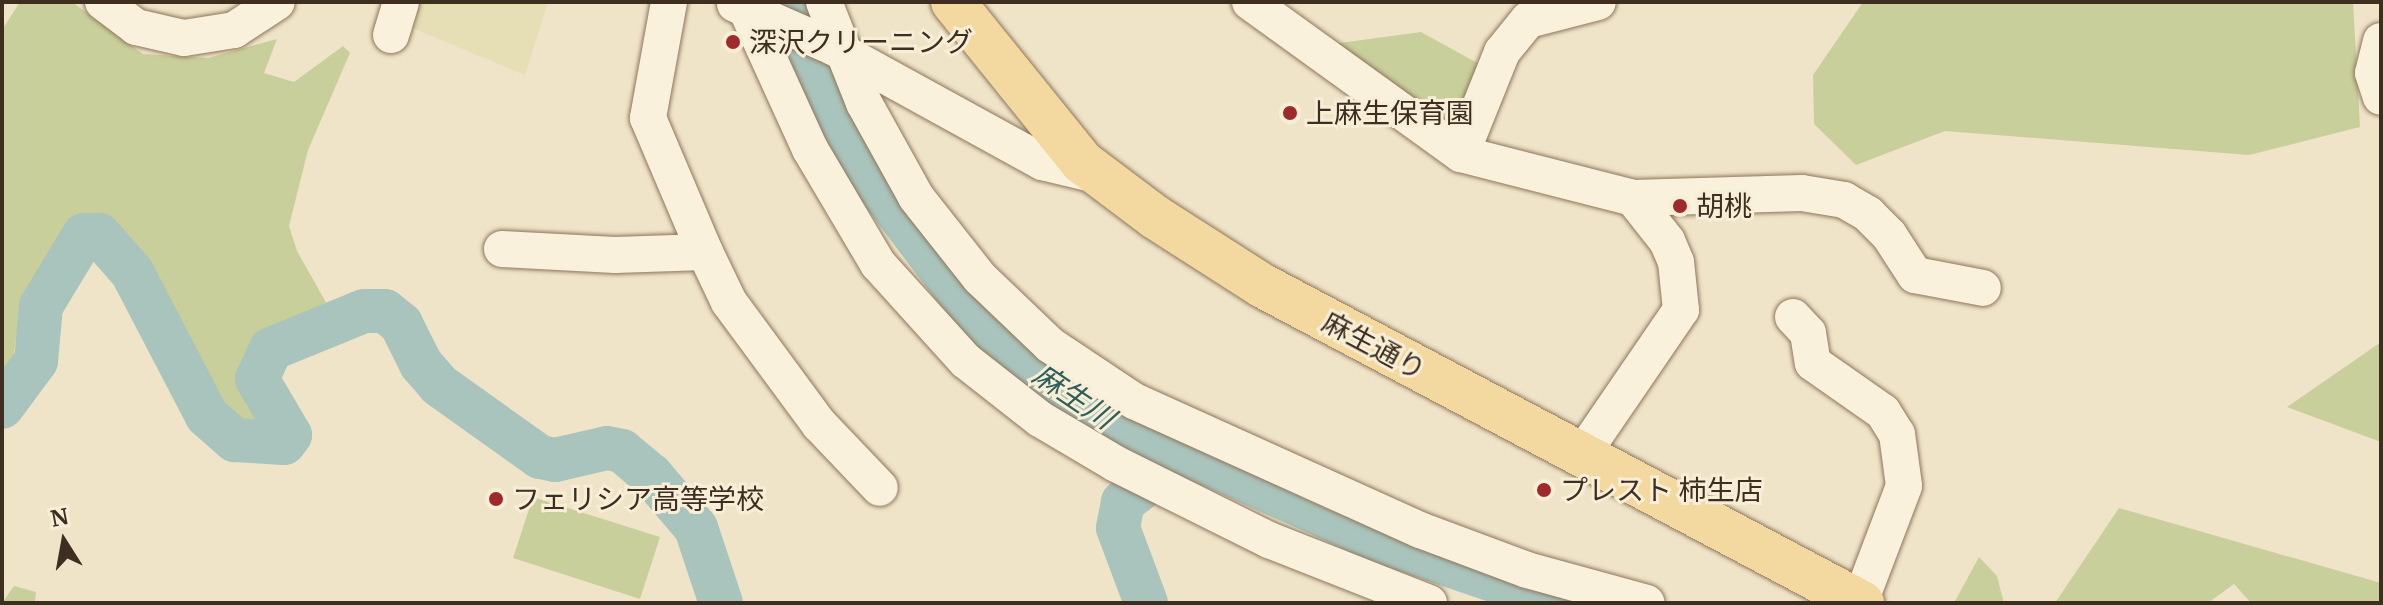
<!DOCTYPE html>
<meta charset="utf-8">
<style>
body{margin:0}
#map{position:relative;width:2383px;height:605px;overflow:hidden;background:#f0e4c8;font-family:Merriweather,"Noto Sans JP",serif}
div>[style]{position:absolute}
.farmland>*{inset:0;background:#e6deb5}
.green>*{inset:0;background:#c9cf9b}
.water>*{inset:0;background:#a9c4bc}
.river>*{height:44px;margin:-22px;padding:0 22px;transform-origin:22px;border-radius:22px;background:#a9c4bc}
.roads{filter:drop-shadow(0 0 2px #8d765c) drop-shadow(0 0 2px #8d765c)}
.minor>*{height:36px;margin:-18px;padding:0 18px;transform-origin:18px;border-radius:18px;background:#faf1dc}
.major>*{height:44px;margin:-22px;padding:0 22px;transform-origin:22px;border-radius:22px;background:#f3d9a0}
.dots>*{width:22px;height:22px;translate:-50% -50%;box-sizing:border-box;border:4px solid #f7eed8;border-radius:50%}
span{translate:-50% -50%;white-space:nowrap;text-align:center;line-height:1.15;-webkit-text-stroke:6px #f7eed8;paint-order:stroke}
.poi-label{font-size:28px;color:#3d2e20}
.left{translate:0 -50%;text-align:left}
.street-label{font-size:28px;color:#3d2e20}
.water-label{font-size:30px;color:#2f5d5a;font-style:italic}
.frame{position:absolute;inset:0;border:4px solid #3d2e20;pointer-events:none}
.north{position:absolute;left:24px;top:501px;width:80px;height:80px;-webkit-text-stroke:6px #f7eed8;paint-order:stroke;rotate:349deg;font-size:22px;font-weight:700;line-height:32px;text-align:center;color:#3d2e20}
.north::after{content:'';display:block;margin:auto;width:28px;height:36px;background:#3d2e20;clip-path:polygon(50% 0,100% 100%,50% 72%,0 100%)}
</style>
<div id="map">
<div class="farmland">
<i style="clip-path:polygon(415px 2px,548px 2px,525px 75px,408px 26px)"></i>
</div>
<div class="green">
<i style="clip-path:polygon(20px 2px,72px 2px,143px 54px,208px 58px,277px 39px,264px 73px,294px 82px,343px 46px,350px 53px,308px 150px,289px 226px,297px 251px,328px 306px,271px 332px,246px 360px,249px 394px,277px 428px,256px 434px,225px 426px,198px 381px,201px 358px,182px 353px,155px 330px,126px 246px,112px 225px,85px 216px,39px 270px,17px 331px,12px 367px,2px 383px,2px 30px)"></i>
<i style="clip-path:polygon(1863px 2px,2353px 2px,2360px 127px,2249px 155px,1945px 131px,1856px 165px,1814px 124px,1813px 75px)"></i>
<i style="clip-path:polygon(1421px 32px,1479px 64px,1451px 131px,1332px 44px)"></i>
<i style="clip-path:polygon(2381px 342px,2381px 442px,2287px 407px)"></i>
<i style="clip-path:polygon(533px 497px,660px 537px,640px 599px,513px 558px)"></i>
<i style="clip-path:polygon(2119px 508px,2381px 583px,2381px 603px,2251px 603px,2234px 584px,2208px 603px,2055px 603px)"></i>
<i style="clip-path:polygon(1979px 557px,1997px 576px,2004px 603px,1954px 603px)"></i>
<i style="clip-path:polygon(14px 586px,36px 592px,35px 603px,2px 603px)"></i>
</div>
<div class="water">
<i style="clip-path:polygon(765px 2px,811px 2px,905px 201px,1178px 440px,1330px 510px,1581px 603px,1492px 603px,1375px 563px,1098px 439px,1040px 398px,965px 338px,848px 184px,774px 44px)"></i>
</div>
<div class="river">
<i style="left:2px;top:407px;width:57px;rotate:-53.5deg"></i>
<i style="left:36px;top:361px;width:55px;rotate:-84.8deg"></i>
<i style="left:41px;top:306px;width:83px;rotate:-58.8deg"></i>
<i style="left:84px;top:235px;width:15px"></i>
<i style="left:99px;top:235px;width:50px;rotate:48.3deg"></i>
<i style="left:132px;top:272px;width:162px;rotate:62.5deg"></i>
<i style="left:207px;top:416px;width:37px;rotate:41deg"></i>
<i style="left:235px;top:440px;width:49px;rotate:3.5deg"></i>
<i style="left:284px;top:443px;width:10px;rotate:-53deg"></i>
<i style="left:290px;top:435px;width:65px;rotate:-120.5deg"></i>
<i style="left:257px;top:379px;width:33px;rotate:-65deg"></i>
<i style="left:271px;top:349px;width:100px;rotate:-22.2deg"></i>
<i style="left:364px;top:311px;width:21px"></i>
<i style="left:385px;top:311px;width:21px;rotate:39deg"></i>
<i style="left:401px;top:324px;width:45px;rotate:63.4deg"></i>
<i style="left:421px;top:364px;width:28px;rotate:49deg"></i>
<i style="left:439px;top:385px;width:124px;rotate:35.5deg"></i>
<i style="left:540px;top:457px;width:15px;rotate:11deg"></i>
<i style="left:555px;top:460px;width:53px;rotate:-13deg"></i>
<i style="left:607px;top:448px;width:15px;rotate:11deg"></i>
<i style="left:622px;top:451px;width:38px;rotate:40deg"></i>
<i style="left:651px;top:475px;width:70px;rotate:49.7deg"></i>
<i style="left:696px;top:528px;width:79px;rotate:71.6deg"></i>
<i style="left:1139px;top:490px;width:20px;rotate:143deg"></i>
<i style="left:1123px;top:502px;width:26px;rotate:101deg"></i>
<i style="left:1118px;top:528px;width:80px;rotate:69.5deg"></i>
</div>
<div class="roads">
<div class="minor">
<i style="left:103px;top:2px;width:41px;rotate:37.1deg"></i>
<i style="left:136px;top:27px;width:49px;rotate:12.9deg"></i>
<i style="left:184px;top:38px;width:51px;rotate:-9.1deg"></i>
<i style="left:234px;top:30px;width:51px;rotate:-33.1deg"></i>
<i style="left:669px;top:2px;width:118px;rotate:100.3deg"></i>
<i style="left:648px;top:118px;width:146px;rotate:67deg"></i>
<i style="left:705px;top:252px;width:55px;rotate:64.4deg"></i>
<i style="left:729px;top:302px;width:152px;rotate:53.6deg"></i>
<i style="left:819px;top:424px;width:88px;rotate:46.4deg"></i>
<i style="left:743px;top:2px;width:162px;rotate:65.5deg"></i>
<i style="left:810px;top:149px;width:134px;rotate:59.4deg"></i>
<i style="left:878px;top:264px;width:131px;rotate:47.8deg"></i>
<i style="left:966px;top:361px;width:94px;rotate:38.1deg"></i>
<i style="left:1040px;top:419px;width:88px;rotate:30.6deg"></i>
<i style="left:1116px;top:464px;width:171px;rotate:26.4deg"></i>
<i style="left:1269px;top:540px;width:172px;rotate:21.5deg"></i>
<i style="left:824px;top:2px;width:109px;rotate:68.4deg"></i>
<i style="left:864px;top:103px;width:107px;rotate:61deg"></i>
<i style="left:916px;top:197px;width:103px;rotate:51.7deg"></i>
<i style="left:980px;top:278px;width:97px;rotate:43.7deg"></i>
<i style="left:1050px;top:345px;width:101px;rotate:33.7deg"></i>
<i style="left:1134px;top:401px;width:314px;rotate:24.3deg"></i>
<i style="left:1420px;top:530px;width:114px;rotate:20.5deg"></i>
<i style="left:1527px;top:570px;width:124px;rotate:15.4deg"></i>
<i style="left:1250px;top:2px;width:260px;rotate:35.8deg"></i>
<i style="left:1461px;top:154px;width:178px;rotate:14.3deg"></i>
<i style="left:1633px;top:198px;width:169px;rotate:-1.7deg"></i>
<i style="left:1802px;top:193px;width:43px;rotate:9.5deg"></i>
<i style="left:1844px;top:200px;width:28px;rotate:30deg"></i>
<i style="left:1868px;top:214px;width:30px;rotate:45deg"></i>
<i style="left:1889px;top:235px;width:48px;rotate:57deg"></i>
<i style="left:1915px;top:275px;width:69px;rotate:10.8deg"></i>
<i style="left:735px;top:4px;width:107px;rotate:23.7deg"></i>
<i style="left:833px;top:47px;width:239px;rotate:28.8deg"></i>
<i style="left:1042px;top:162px;width:57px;rotate:13.3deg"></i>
<i style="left:391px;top:35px;width:34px;rotate:-73deg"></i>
<i style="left:2381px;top:41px;width:33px;rotate:104deg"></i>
<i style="left:2373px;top:73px;width:25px;rotate:72deg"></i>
<i style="left:1461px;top:154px;width:110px;rotate:-68.1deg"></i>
<i style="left:1502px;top:52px;width:41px;rotate:-50.9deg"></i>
<i style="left:1528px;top:20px;width:72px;rotate:-14.4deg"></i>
<i style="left:502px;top:249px;width:113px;rotate:3deg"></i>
<i style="left:615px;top:255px;width:90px;rotate:-1.9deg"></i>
<i style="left:1793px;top:317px;width:22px;rotate:47deg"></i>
<i style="left:1808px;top:333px;width:30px;rotate:81deg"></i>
<i style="left:1813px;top:363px;width:85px;rotate:35deg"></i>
<i style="left:1883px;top:412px;width:26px;rotate:58deg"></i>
<i style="left:1897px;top:434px;width:52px;rotate:82.3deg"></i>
<i style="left:1904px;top:486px;width:124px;rotate:110.8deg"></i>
<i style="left:1581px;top:456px;width:177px;rotate:-55.6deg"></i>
<i style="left:1681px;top:310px;width:48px;rotate:-95.9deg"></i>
<i style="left:1676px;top:262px;width:23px;rotate:-113deg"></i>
<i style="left:1667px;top:241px;width:55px;rotate:-128.3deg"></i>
</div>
<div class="major">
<i style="left:953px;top:2px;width:206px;rotate:51.1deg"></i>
<i style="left:1082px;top:162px;width:91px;rotate:37deg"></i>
<i style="left:1155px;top:217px;width:128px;rotate:32.6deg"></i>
<i style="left:1263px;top:286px;width:678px;rotate:27.89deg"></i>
</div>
</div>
<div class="dots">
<i style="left:733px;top:42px;background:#9e2a2b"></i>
<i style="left:1290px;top:113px;background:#9e2a2b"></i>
<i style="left:1680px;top:206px;background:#9e2a2b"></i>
<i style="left:1544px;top:490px;background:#9e2a2b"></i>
<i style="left:496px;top:499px;background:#9e2a2b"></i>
</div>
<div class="poi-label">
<span class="left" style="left:749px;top:42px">深沢クリーニング</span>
<span class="left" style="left:1306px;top:113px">上麻生保育園</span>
<span class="left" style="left:1696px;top:206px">胡桃</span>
<span class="left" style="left:1560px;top:490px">プレスト 柿生店</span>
<span class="left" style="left:512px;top:499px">フェリシア高等学校</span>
</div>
<div class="street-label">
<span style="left:1374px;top:346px;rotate:28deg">麻生通り</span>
</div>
<div class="water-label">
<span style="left:1074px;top:396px;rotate:34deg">麻生川</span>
</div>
<div class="frame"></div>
<div class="north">N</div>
</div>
